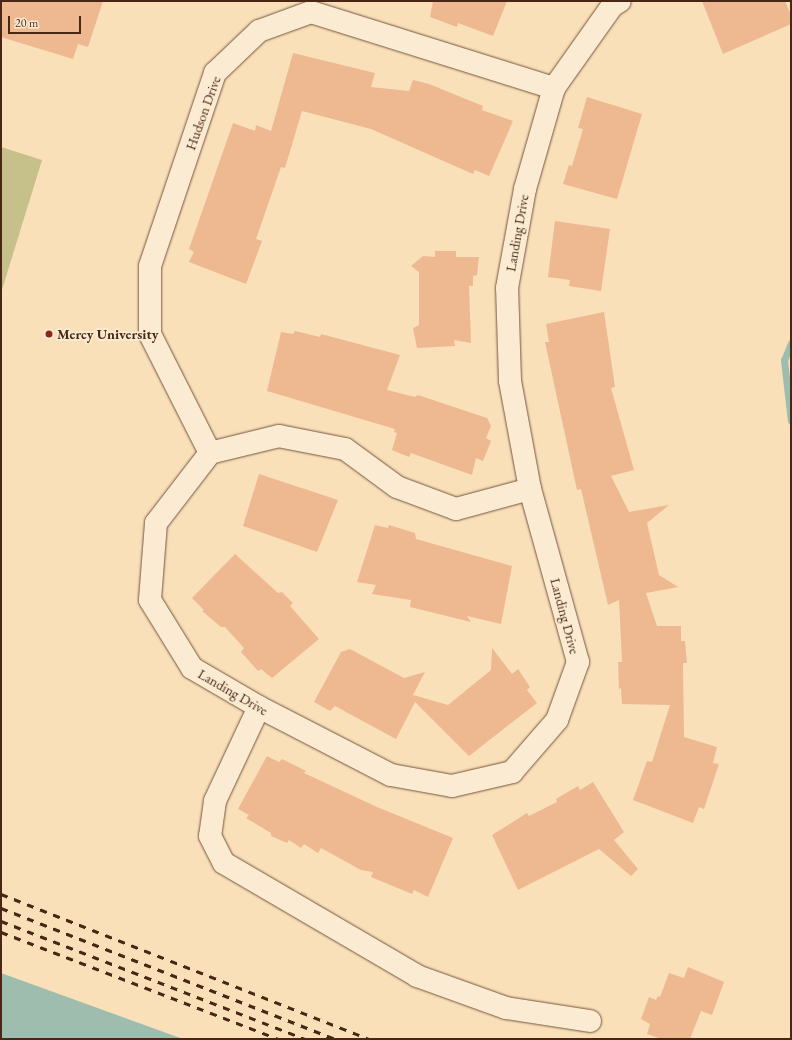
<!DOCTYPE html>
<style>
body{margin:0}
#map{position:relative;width:792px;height:1040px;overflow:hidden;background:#f9e0b9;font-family:"EB Garamond",serif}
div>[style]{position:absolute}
.green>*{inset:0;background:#c6c08a}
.water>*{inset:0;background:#9ebdae}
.stream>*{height:7px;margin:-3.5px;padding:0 3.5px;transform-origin:3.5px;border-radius:3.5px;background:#9ebdae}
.building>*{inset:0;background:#eeb890}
.roads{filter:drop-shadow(0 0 1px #75553d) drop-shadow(0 0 1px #75553d)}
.street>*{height:22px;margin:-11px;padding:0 11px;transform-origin:11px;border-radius:11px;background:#fbebd2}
.rail>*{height:3px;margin-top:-1.5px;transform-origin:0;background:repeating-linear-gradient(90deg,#492714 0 7px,transparent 0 14px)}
.dots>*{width:11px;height:11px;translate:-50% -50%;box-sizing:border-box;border:2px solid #fbebd2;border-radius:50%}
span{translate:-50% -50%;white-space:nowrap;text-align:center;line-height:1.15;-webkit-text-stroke:3.5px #fbebd2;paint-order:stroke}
.street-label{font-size:14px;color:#492714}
.poi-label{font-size:14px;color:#492714;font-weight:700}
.left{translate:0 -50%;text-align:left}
.frame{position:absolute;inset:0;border:2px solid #492714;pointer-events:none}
.scale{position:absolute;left:8px;top:16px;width:73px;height:18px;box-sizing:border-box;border:2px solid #492714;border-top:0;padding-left:5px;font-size:12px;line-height:14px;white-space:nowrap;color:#492714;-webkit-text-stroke:3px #fbebd2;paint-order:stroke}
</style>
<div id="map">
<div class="green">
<i style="clip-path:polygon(1px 147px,42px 160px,1px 293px)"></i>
</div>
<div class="water">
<i style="clip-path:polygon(1px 973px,183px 1039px,1px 1039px)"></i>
</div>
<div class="stream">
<i style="left:791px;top:343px;width:18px;rotate:112deg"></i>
<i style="left:784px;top:360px;width:61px;rotate:83.5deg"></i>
</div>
<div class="building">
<i style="clip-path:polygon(1px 1px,103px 1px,88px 47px,78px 44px,73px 59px,1px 37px)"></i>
<i style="clip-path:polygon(433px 1px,507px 1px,493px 36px,458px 23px,457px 27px,430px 17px)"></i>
<i style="clip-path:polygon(702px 1px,785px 1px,791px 15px,791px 24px,723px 54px)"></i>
<i style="clip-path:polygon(293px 53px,375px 73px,371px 87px,409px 91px,413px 80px,429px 84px,483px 106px,482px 110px,513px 121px,489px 176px,475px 170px,473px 174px,371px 129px,302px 111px,285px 168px,281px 167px,256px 239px,262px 241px,246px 284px,189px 262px,194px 252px,189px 249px,233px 123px,255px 131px,256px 125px,271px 131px)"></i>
<i style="clip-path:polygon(587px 97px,642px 114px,617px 199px,563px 184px,569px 165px,572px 166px,583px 129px,578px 128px)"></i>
<i style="clip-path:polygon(555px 221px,610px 229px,601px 291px,569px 286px,570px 280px,548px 277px)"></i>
<i style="clip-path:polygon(435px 251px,456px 251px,456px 257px,479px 257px,477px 275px,473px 276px,473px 286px,469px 286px,471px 343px,454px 340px,455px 346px,417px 348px,413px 328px,419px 325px,419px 272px,411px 266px,423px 256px,435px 257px)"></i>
<i style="clip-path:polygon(604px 312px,615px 387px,611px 388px,634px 470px,611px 476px,629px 512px,669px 505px,647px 523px,659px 575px,678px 587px,646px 593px,657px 626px,681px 626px,681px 641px,685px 641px,687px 663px,683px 663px,684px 737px,717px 747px,713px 763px,719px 764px,704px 809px,699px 807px,693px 823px,633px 800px,647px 761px,652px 762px,670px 705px,622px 704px,621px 688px,619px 689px,618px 662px,622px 662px,619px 600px,608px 605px,581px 489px,577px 490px,545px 342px,549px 342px,546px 324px)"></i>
<i style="clip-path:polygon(295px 331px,320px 337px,321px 334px,400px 355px,387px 390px,415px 397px,418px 395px,487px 418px,491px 426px,486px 438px,491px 441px,483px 461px,476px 458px,472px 475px,411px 453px,409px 457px,392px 450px,397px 433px,394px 432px,395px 429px,267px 391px,281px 332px,293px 334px)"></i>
<i style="clip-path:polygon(259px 474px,338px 500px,317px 552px,243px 526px)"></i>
<i style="clip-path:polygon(375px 525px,388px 528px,389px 525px,415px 533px,416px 539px,512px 566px,501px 624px,467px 616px,471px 622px,410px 607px,411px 600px,372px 594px,376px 585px,357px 582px)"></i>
<i style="clip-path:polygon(235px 554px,278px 593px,282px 592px,293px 603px,290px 606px,319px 639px,272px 678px,261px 669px,258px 671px,241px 652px,244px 648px,225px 627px,221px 627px,202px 611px,204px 610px,192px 598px)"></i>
<i style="clip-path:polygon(492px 648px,512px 674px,518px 669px,530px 687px,527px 690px,537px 703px,469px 756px,415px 702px,396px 739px,335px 706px,330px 711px,314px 702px,341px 652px,350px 649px,404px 678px,425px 672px,413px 695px,448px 705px,491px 670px)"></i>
<i style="clip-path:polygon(267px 756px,279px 762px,282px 759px,306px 771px,304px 773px,377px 807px,453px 838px,428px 897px,414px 890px,412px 894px,371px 877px,373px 872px,361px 870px,321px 848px,318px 853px,304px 844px,301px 848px,289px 840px,287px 843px,271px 836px,271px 833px,246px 818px,249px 815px,238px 809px)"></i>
<i style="clip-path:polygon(593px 782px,624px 832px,614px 840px,638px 869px,631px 876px,599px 849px,518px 890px,492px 835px,527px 813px,529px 816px,557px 802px,556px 799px,578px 786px,580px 790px)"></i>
<i style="clip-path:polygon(688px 967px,724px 982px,712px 1015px,701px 1011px,690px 1039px,662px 1039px,647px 1034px,650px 1024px,641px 1019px,649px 997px,656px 1000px,658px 996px,660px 997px,669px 973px,684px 978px)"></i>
</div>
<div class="roads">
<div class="street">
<i style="left:210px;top:453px;width:133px;rotate:-116.8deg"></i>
<i style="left:150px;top:334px;width:68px;rotate:-90deg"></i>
<i style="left:150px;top:266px;width:204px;rotate:-71.4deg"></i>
<i style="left:215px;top:73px;width:61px;rotate:-43.7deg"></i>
<i style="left:259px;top:31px;width:55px;rotate:-20.1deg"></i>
<i style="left:311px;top:12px;width:255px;rotate:17.4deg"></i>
<i style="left:530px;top:489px;width:77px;rotate:164.9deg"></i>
<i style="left:456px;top:509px;width:63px;rotate:-159.6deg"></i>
<i style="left:397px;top:487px;width:64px;rotate:-143.8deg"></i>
<i style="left:345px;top:449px;width:67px;rotate:-168.9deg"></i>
<i style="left:279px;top:436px;width:71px;rotate:166.2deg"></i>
<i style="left:210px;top:453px;width:88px;rotate:127.6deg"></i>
<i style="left:156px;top:523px;width:77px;rotate:94.5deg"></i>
<i style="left:150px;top:600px;width:80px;rotate:58.3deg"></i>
<i style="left:192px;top:668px;width:78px;rotate:30.2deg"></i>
<i style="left:259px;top:707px;width:148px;rotate:27.3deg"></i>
<i style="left:391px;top:775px;width:62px;rotate:10.2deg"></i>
<i style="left:452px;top:786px;width:62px;rotate:-13.1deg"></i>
<i style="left:512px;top:772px;width:69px;rotate:-49.1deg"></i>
<i style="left:557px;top:720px;width:62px;rotate:-70.1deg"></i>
<i style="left:578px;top:662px;width:180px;rotate:-105.5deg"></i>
<i style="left:530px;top:489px;width:110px;rotate:-100.5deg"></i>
<i style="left:510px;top:381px;width:93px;rotate:-91.8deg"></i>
<i style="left:507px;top:288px;width:101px;rotate:-79.7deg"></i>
<i style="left:525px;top:189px;width:105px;rotate:-74deg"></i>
<i style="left:554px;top:88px;width:100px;rotate:-54.7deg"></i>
<i style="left:612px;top:6px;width:9px;rotate:-32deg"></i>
<i style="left:259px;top:707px;width:104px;rotate:115.1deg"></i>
<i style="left:215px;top:801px;width:35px;rotate:98deg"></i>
<i style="left:210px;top:836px;width:30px;rotate:63deg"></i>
<i style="left:224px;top:863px;width:224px;rotate:30.3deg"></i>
<i style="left:417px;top:976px;width:95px;rotate:19.8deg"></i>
<i style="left:506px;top:1008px;width:85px;rotate:8.8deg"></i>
</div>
</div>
<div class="rail">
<i style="left:1px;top:894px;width:396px;rotate:21.5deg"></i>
<i style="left:1px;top:908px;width:359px;rotate:21.4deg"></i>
<i style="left:1px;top:921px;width:326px;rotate:21.2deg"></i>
<i style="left:1px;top:932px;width:297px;rotate:21.1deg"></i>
</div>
<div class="dots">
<i style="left:49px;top:334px;background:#8f2418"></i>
</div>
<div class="street-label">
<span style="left:203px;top:113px;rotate:-70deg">Hudson Drive</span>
<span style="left:517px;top:233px;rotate:-80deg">Landing Drive</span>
<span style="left:565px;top:616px;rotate:75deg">Landing Drive</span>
<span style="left:233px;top:692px;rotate:30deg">Landing Drive</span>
</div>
<div class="poi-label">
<span class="left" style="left:57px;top:334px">Mercy University</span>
</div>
<div class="frame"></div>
<div class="scale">20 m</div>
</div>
